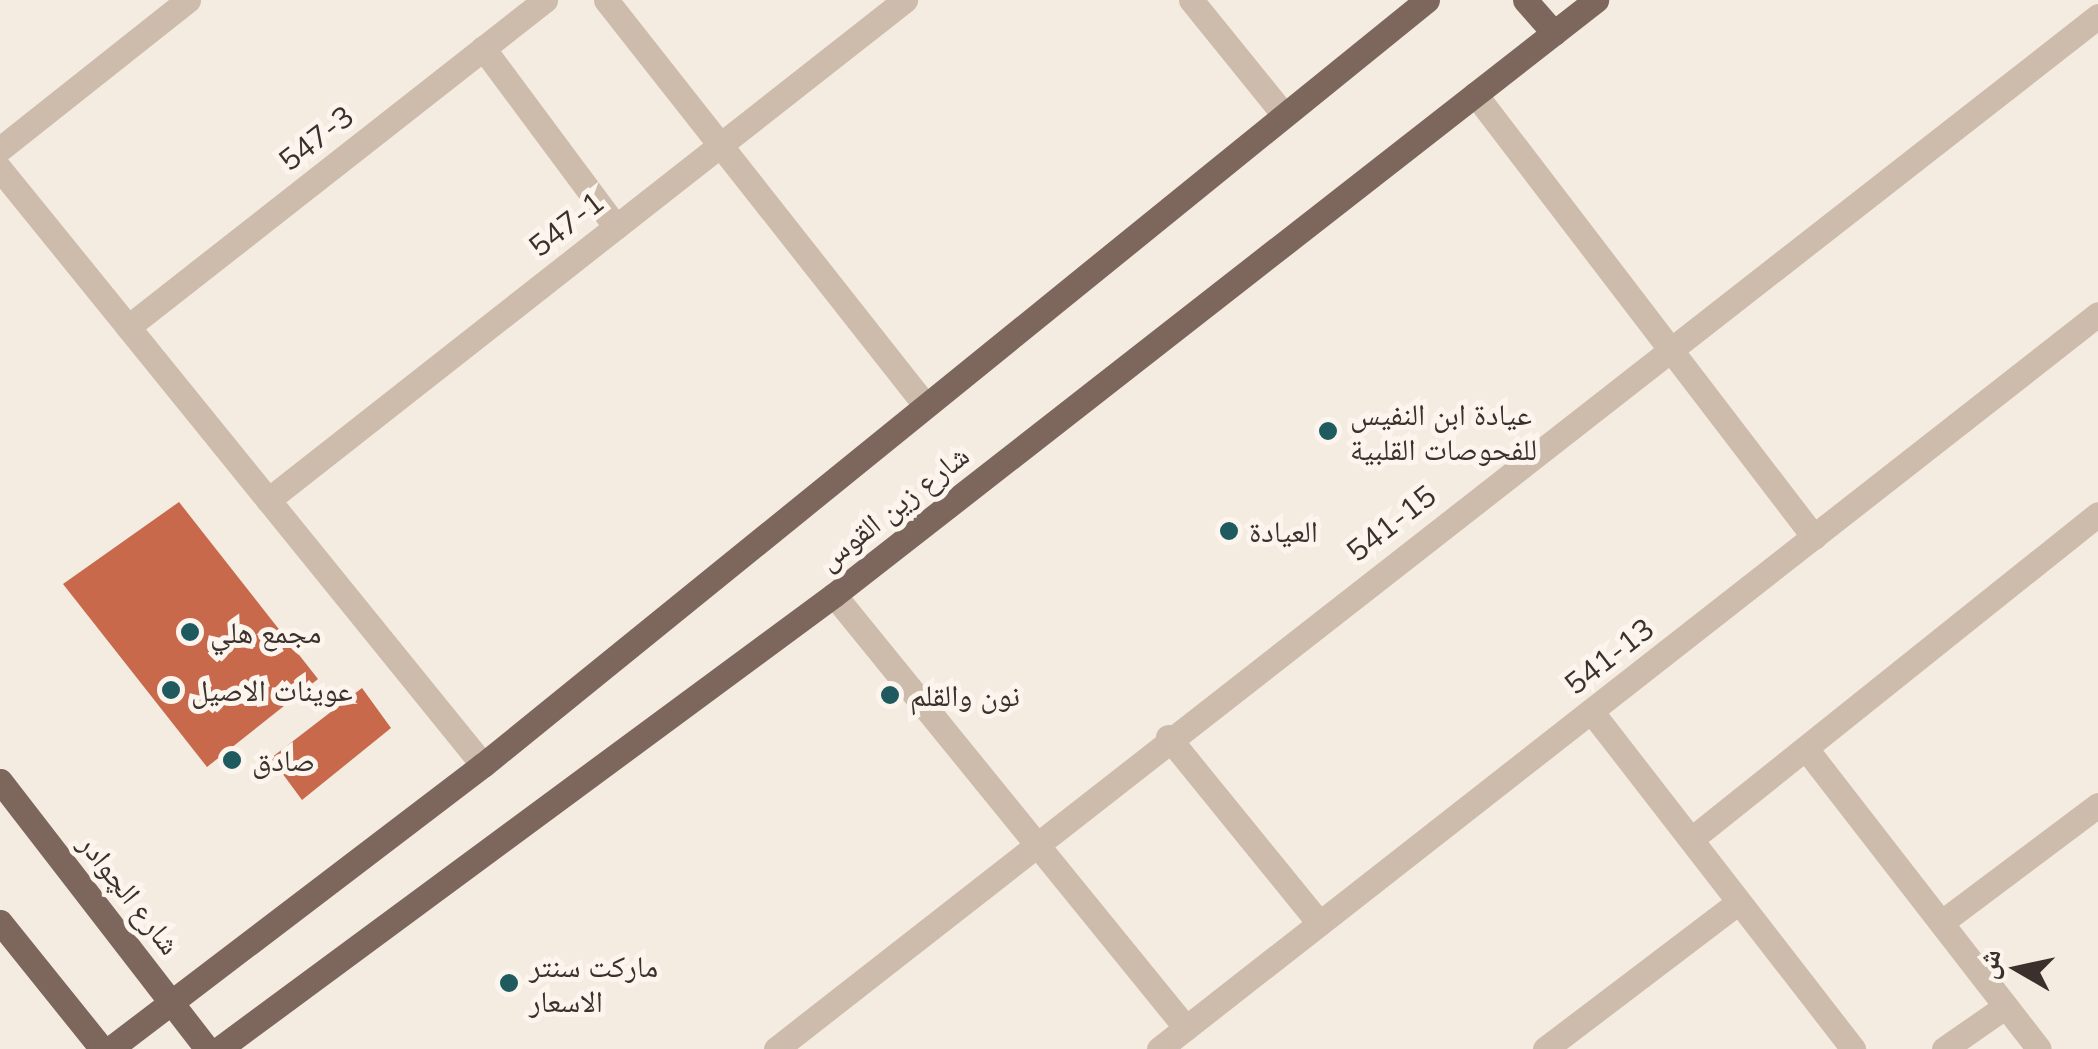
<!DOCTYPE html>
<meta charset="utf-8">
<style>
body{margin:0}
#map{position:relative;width:2098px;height:1049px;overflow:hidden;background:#f4ebe1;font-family:Mulish,"Noto Naskh Arabic",sans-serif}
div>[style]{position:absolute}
.building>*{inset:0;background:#c8694b}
.minor>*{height:25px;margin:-12.5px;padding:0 12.5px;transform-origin:12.5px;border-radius:12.5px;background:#cdbbac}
.major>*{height:25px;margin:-12.5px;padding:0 12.5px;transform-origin:12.5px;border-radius:12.5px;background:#7d675c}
.dots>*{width:28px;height:28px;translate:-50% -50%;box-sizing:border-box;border:5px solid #fbf5ee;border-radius:50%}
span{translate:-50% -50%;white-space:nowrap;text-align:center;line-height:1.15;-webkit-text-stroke:10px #fbf5ee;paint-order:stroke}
.street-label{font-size:30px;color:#3b302b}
.poi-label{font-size:30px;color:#3b302b}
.left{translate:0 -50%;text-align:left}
.north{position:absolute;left:1968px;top:919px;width:100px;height:100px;-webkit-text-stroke:8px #fbf5ee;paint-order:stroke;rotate:279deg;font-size:28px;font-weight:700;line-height:40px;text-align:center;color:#3b302b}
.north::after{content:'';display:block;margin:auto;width:35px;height:45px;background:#3b302b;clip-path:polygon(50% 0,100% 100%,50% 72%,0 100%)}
</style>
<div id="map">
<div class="building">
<i style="clip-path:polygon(179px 502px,318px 679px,207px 767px,63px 584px)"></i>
<i style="clip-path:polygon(362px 688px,391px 728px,302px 800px,271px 758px)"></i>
</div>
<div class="minor">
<i style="left:606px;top:0;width:516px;rotate:51.77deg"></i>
<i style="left:1191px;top:0;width:148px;rotate:51deg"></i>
<i style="left:483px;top:48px;width:223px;rotate:53.4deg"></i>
<i style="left:1475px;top:94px;width:558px;rotate:52.58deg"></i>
<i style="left:0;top:149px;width:240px;rotate:-38.4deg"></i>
<i style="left:0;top:169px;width:767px;rotate:50.98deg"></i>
<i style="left:128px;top:327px;width:530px;rotate:-38.1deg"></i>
<i style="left:268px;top:500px;width:810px;rotate:-38.13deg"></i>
<i style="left:834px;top:595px;width:558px;rotate:50.89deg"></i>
<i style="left:1591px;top:711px;width:428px;rotate:52.2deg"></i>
<i style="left:1168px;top:737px;width:240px;rotate:50.9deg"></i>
<i style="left:1807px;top:750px;width:378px;rotate:52.2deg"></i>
<i style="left:1694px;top:837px;width:517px;rotate:-38.64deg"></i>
<i style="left:1942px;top:922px;width:195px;rotate:-36.9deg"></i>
<i style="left:776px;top:1049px;width:1678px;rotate:-38deg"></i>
<i style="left:1159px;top:1049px;width:1192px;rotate:-38.05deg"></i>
<i style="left:1545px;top:1049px;width:240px;rotate:-37.2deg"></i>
<i style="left:1944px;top:1049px;width:75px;rotate:-34.7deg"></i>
</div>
<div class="major">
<i style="left:1525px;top:0;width:44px;rotate:48.7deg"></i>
<i style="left:0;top:781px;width:339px;rotate:52.3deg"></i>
<i style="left:0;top:922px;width:163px;rotate:51.2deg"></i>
<i style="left:110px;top:1049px;width:469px;rotate:-37.3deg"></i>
<i style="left:483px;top:765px;width:1215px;rotate:-39.02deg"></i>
<i style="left:219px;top:1049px;width:764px;rotate:-36.44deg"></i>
<i style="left:834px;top:595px;width:967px;rotate:-37.98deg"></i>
</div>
<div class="dots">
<i style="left:1328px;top:431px;background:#1f5a5e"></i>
<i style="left:1229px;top:531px;background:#1f5a5e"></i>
<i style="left:190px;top:632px;background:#1f5a5e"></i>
<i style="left:171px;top:690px;background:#1f5a5e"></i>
<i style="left:890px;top:695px;background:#1f5a5e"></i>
<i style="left:232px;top:760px;background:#1f5a5e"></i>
<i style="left:509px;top:983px;background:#1f5a5e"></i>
</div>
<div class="street-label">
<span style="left:316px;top:138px;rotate:-38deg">547-3</span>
<span style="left:566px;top:224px;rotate:-38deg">547-1</span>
<span style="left:893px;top:507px;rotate:-38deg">شارع زين القوس</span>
<span style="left:1391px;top:523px;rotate:-38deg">541-15</span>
<span style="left:1609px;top:656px;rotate:-38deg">541-13</span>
<span style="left:130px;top:894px;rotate:52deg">شارع الچوادر</span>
</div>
<div class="poi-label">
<span class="left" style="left:1350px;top:431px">عيادة ابن النفيس<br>للفحوصات القلبية</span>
<span class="left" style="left:1249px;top:531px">العيادة</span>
<span class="left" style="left:210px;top:632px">مجمع هلي</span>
<span class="left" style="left:191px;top:690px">عوينات الاصيل</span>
<span class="left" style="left:910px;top:695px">نون والقلم</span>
<span class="left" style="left:252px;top:760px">صادق</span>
<span class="left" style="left:529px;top:983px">ماركت سنتر<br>الاسعار</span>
</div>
<div class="north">ش</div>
</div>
